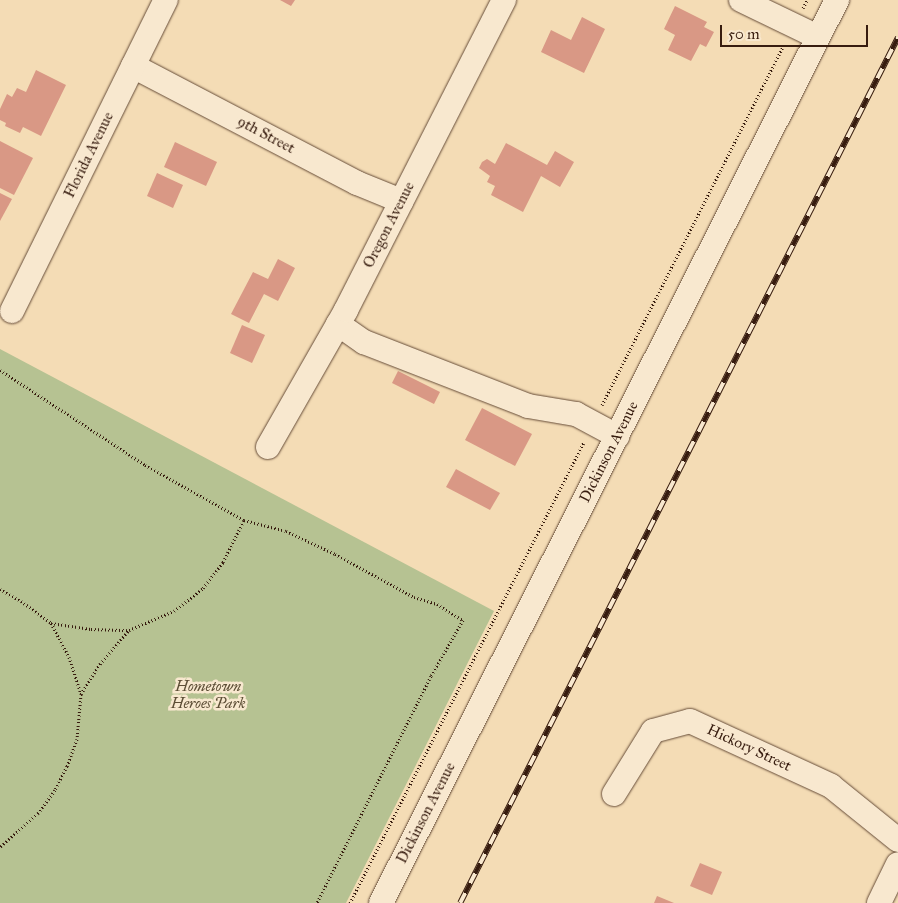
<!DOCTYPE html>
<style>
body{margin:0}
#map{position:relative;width:898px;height:903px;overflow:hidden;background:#f4dcb5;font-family:"IM FELL Great Primer",serif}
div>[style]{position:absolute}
.green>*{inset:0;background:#b6c292}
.building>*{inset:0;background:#d99885}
.path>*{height:3px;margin-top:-1.5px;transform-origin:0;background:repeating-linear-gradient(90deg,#371c0f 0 1px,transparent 0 3.5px)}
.roads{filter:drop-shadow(0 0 1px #664c38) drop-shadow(0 0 1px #664c38)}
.minor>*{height:24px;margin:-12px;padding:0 12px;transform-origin:12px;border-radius:12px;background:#f8e8cf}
.rail>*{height:5.5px;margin-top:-2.75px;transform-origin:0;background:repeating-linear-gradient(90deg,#f8e8cf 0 11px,#371c0f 0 22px);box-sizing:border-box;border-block:1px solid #371c0f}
span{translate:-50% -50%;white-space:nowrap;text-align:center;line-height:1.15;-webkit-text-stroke:5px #f8e8cf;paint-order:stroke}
.street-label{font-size:15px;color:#371c0f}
.park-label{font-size:15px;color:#5d4e36;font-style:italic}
.scale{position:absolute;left:720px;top:25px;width:148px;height:22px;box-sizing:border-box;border:2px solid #371c0f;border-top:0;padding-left:6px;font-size:15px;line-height:18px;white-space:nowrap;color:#371c0f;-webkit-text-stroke:4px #f8e8cf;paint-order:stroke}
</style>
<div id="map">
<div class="green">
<i style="clip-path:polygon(0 349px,494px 611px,346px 903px,0 903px)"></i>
</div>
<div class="building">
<i style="clip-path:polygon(280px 0,295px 0,291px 6px)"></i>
<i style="clip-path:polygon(675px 6px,707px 22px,704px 27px,714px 32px,706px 47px,700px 44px,691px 61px,668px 50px,675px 35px,664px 29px)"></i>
<i style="clip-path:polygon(582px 17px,605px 29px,584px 73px,541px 52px,551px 30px,571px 40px)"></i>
<i style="clip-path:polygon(36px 70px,66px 85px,41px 136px,23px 127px,20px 133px,5px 126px,6px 123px,0 120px,0 109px,7px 94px,12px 97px,17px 88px,26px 92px)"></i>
<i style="clip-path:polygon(0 141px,33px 158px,14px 195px,0 188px)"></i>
<i style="clip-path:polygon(175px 142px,217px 162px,206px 186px,164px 167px)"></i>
<i style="clip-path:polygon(506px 143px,547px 165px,555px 151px,574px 162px,560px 187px,541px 176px,523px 212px,491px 195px,495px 186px,487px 182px,490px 176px,479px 168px,482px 162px,487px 159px,495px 164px)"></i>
<i style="clip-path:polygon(157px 173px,183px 185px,173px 208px,147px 196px)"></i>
<i style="clip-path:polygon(0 193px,12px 199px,0 221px)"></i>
<i style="clip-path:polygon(278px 259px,295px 268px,278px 301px,264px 294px,249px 323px,231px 314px,253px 272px,268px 279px)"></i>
<i style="clip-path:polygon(242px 325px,265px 335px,252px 363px,230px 353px)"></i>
<i style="clip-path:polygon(398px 371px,440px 392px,434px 404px,392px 383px)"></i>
<i style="clip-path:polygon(482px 408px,532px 434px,515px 466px,465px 440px)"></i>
<i style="clip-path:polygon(456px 469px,500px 493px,490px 510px,446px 487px)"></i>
<i style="clip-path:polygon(700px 863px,722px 872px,712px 895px,690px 886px)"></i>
<i style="clip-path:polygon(657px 896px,674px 903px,654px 903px)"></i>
</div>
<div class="path">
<i style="left:803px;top:8px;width:9px;rotate:-63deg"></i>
<i style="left:0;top:370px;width:173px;rotate:33.2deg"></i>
<i style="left:145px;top:465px;width:113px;rotate:29.1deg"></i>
<i style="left:602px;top:405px;width:403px;rotate:-63.2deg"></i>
<i style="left:0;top:589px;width:24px;rotate:30deg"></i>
<i style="left:21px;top:601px;width:37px;rotate:36deg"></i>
<i style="left:51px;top:623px;width:38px;rotate:62deg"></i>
<i style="left:69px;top:657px;width:39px;rotate:72deg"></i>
<i style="left:81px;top:694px;width:45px;rotate:95.1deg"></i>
<i style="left:77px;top:739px;width:29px;rotate:110deg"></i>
<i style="left:67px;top:766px;width:27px;rotate:117deg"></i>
<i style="left:55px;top:790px;width:29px;rotate:126deg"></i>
<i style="left:38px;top:813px;width:51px;rotate:138.2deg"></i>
<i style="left:51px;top:623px;width:40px;rotate:8.5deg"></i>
<i style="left:91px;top:629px;width:38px;rotate:2deg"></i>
<i style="left:129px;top:630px;width:49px;rotate:-22.9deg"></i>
<i style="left:174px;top:611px;width:37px;rotate:-38deg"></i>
<i style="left:203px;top:588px;width:33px;rotate:-52deg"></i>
<i style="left:223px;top:562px;width:47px;rotate:-63.4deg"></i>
<i style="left:244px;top:520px;width:43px;rotate:14.7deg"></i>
<i style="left:286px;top:531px;width:54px;rotate:25.1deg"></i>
<i style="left:335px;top:554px;width:90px;rotate:28.6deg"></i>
<i style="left:414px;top:597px;width:24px;rotate:17deg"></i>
<i style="left:437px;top:604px;width:31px;rotate:32deg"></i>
<i style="left:463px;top:620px;width:64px;rotate:119.7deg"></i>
<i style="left:431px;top:676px;width:254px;rotate:116.7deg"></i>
<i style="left:81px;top:694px;width:36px;rotate:-58deg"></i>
<i style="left:100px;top:664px;width:45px;rotate:-49.5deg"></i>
<i style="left:350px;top:903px;width:517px;rotate:-63.09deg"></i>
</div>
<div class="roads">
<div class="minor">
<i style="left:741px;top:0;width:85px;rotate:25.7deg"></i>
<i style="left:133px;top:66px;width:253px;rotate:27.6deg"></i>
<i style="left:357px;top:183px;width:48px;rotate:22.2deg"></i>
<i style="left:12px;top:311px;width:347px;rotate:-63.7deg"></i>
<i style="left:338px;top:324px;width:32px;rotate:35deg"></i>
<i style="left:364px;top:342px;width:176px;rotate:21.3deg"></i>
<i style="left:528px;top:406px;width:49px;rotate:9.5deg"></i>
<i style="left:576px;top:414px;width:47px;rotate:28.2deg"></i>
<i style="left:268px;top:447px;width:158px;rotate:-60.3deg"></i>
<i style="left:346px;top:310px;width:348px;rotate:-63deg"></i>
<i style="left:614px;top:794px;width:74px;rotate:-58.2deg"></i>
<i style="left:653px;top:731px;width:38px;rotate:-15deg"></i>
<i style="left:690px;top:721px;width:155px;rotate:24.7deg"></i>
<i style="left:831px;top:786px;width:86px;rotate:38.9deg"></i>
<i style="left:381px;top:903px;width:1012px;rotate:-63.21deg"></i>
<i style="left:879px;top:903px;width:43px;rotate:-64deg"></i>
</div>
</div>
<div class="rail">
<i style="left:460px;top:903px;width:970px;rotate:-63.17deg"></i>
</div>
<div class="street-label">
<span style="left:266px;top:135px;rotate:28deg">9th Street</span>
<span style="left:89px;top:155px;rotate:-64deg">Florida Avenue</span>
<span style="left:389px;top:225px;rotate:-63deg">Oregon Avenue</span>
<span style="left:609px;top:452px;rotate:-63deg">Dickinson Avenue</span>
<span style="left:749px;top:748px;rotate:25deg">Hickory Street</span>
<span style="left:426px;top:813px;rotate:-63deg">Dickinson Avenue</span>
</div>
<div class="park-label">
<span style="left:208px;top:695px">Hometown<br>Heroes Park</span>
</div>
<div class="scale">50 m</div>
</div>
